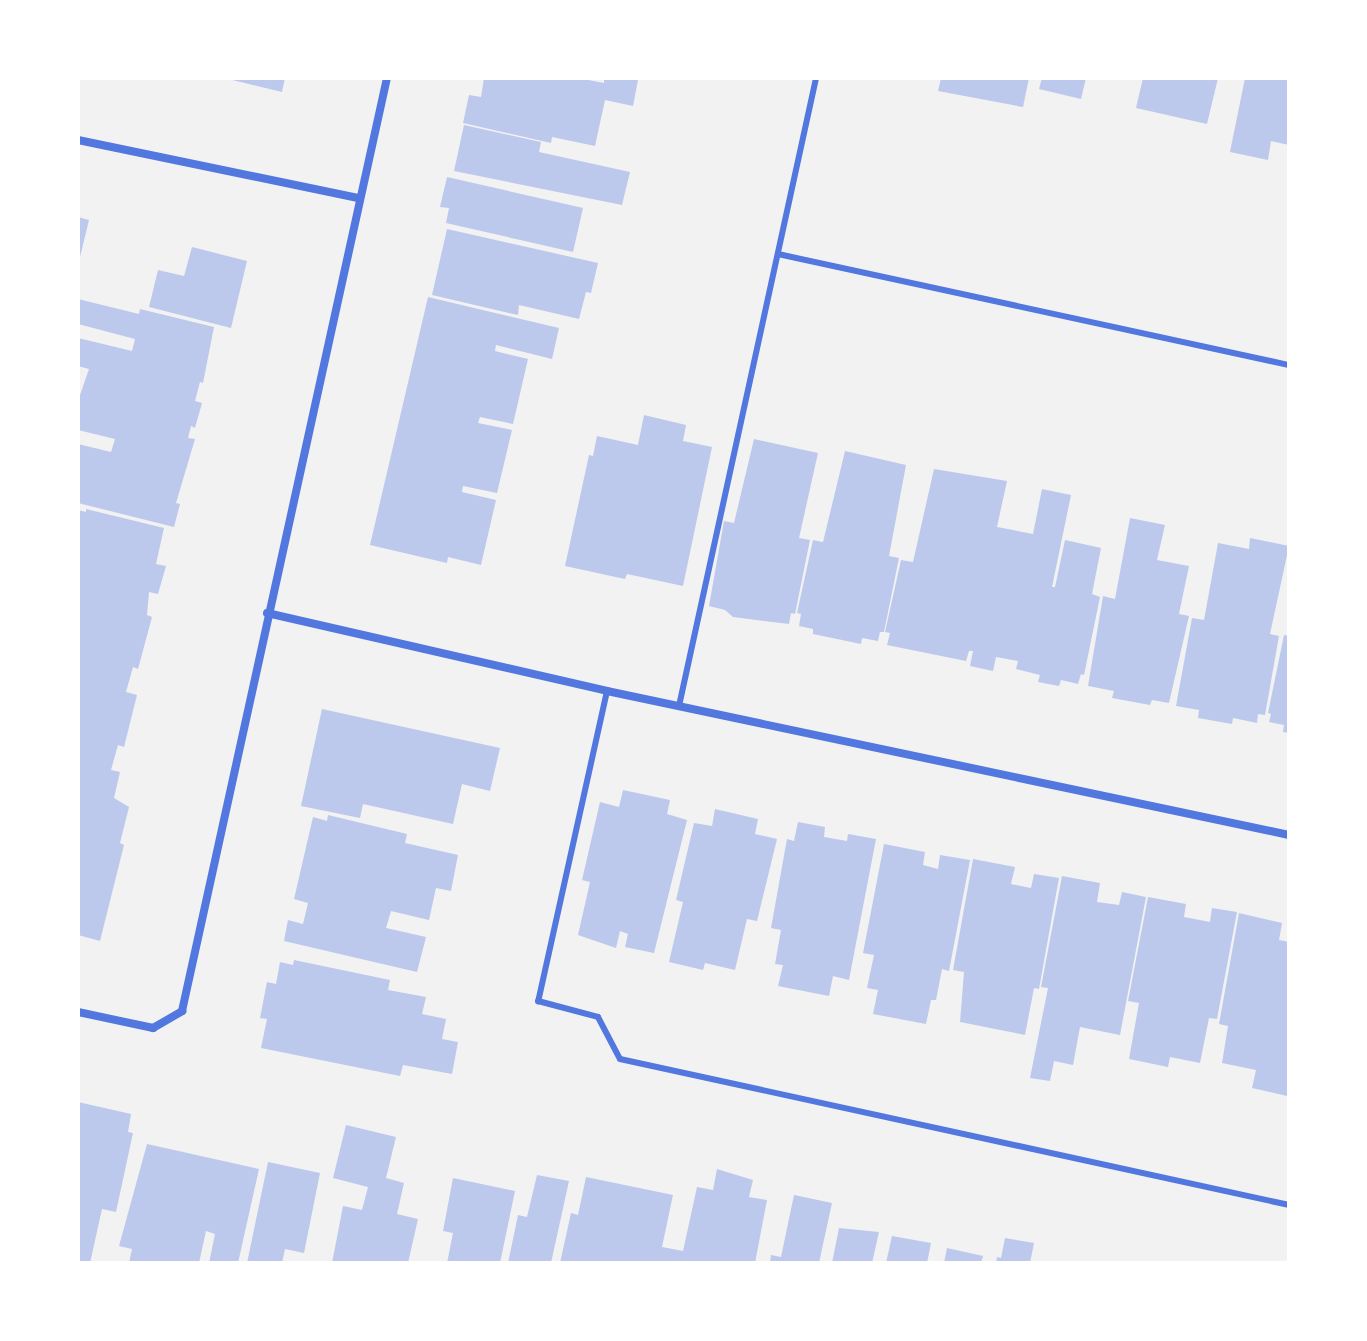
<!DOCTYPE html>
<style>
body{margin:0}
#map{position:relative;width:1367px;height:1341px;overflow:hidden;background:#f2f2f2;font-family:"Sofia Sans Condensed",sans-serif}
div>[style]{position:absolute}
.building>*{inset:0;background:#bdc9ec}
.service>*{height:6px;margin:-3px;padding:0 3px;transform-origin:3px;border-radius:3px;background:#5277de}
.minor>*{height:8px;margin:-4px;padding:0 4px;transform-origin:4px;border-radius:4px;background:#5277de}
span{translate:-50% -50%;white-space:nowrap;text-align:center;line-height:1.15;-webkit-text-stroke:6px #fff;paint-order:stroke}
.frame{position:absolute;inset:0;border:80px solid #fff;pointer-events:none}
</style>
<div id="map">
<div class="building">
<i style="clip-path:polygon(224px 78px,285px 78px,282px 92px)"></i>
<i style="clip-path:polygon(484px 78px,578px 78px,604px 83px,604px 78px,638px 80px,633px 106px,605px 100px,595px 146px,552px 137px,551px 143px,463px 123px,469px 95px,481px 97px)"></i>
<i style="clip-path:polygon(941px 78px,1029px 78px,1023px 107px,938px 91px)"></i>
<i style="clip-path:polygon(1042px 78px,1086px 78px,1081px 99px,1039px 89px)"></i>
<i style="clip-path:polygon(1143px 78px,1218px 78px,1207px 124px,1136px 108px)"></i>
<i style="clip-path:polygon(1245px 78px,1289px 78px,1289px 145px,1271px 141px,1268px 160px,1230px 152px)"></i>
<i style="clip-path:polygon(464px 125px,541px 142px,539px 152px,630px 172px,622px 205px,454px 171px)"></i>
<i style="clip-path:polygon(447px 177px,583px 208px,573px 252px,446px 223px,449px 208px,440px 207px)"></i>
<i style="clip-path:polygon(78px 217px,89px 220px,79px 261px,78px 261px)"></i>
<i style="clip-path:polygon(447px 229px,598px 263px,591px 293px,586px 292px,579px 319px,519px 305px,518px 315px,432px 295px)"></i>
<i style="clip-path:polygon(192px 247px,247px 261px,231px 328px,149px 307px,158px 270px,184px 276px)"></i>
<i style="clip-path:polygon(428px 297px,559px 328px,552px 359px,496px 345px,495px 351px,528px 359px,513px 424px,480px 417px,478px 423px,512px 430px,497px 493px,463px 486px,462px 492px,496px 500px,481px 565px,448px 557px,447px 563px,370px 545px)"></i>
<i style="clip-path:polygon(78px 299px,139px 314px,140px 309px,214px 327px,203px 383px,200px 382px,195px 401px,202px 403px,195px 428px,191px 426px,188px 438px,195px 439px,176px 503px,180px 504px,174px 527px,78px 503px,78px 444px,111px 452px,115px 439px,78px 430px,78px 401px,89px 369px,78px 366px,78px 338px,132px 351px,135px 339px,78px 324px)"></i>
<i style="clip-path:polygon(644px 415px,686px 425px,683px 441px,712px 447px,683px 586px,627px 574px,625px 579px,565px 566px,589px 455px,593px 456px,597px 436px,638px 445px)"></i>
<i style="clip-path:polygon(754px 439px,818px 453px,799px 538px,810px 540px,795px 614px,791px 613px,789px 624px,733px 617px,725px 610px,709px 606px,724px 521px,734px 523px)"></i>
<i style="clip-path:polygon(845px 451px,906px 465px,889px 556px,899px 558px,884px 632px,880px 632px,878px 641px,862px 638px,861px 644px,813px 634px,813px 629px,799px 626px,801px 614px,797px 613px,813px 540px,823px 542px)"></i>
<i style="clip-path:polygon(934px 469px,1007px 481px,997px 527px,1033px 534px,1042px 489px,1071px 495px,1052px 587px,1055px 587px,1065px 540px,1101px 548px,1092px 594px,1100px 597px,1084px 675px,1081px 674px,1078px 684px,1061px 680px,1059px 686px,1038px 682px,1040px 675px,1016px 669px,1018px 661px,996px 657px,993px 671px,970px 666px,973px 651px,969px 651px,966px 661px,887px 645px,890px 633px,885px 632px,901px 560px,913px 562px)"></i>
<i style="clip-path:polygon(86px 509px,164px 528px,156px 564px,166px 566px,158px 594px,149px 592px,147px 615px,152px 617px,138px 669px,133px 667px,126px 692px,137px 695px,124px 747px,118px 745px,111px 770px,120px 772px,114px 798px,129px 807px,120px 843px,124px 845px,100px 941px,78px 935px,78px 510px,86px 512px)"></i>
<i style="clip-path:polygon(1130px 518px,1165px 525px,1157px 560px,1189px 566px,1179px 614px,1189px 616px,1169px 703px,1152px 700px,1150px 705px,1112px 698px,1114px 691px,1088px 686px,1103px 596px,1115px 599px)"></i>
<i style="clip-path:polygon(1250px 538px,1289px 546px,1270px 634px,1279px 636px,1265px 715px,1258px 714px,1257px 723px,1233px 718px,1232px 724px,1198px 718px,1199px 710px,1176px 706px,1192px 618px,1204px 620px,1218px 543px,1249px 549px)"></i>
<i style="clip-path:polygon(1284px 635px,1289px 636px,1289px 733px,1283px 732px,1284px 725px,1269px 722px,1271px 714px,1268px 713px)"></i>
<i style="clip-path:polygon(322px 709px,500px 748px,490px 791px,462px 784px,453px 824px,363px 804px,360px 818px,301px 806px)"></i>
<i style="clip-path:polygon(623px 790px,670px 800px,667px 814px,687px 820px,654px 953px,625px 947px,628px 934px,620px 931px,616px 948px,578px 935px,590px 882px,582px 880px,600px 802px,619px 807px)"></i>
<i style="clip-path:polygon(715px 809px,758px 819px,755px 834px,777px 839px,757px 921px,747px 919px,735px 970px,705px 963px,703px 970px,669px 962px,683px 902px,676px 900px,694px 823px,712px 826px)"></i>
<i style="clip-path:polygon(328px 815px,407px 834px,405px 843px,458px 855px,451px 891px,436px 888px,429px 920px,391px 911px,386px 928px,426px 937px,417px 972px,284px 941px,288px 920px,303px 924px,308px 903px,294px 899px,313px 817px,327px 821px)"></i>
<i style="clip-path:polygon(798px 822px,825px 827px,824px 837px,847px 841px,848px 834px,876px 839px,849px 980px,833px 976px,829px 996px,778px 986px,783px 965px,775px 964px,781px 930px,771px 928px,787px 839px,794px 841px)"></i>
<i style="clip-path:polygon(884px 844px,925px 852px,923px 865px,938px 869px,940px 855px,970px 860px,949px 971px,942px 969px,936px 1000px,931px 1000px,926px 1024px,873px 1014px,878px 990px,867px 988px,874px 955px,863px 953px)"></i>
<i style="clip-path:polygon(973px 859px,1015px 867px,1011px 884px,1031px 888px,1034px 874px,1059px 878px,1039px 989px,1034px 988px,1025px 1035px,960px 1022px,964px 972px,953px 970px)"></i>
<i style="clip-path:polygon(1062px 876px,1100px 883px,1097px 902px,1119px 905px,1122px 892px,1146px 897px,1120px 1035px,1080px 1027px,1073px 1065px,1054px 1061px,1050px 1081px,1030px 1078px,1048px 988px,1041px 987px)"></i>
<i style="clip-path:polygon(1148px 897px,1186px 904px,1184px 917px,1210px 922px,1212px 908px,1237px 912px,1217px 1019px,1209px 1018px,1200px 1063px,1170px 1057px,1168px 1067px,1129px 1059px,1139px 1003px,1128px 1001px)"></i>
<i style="clip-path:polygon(1239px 913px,1282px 923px,1279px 940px,1289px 942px,1287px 1096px,1252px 1088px,1256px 1070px,1222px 1063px,1228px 1026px,1219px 1024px)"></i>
<i style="clip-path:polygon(294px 960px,390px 980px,388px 990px,426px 997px,422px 1014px,446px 1019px,442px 1039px,458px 1042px,452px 1074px,403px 1065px,400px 1076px,261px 1048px,267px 1019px,260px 1018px,267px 982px,276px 984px,280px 962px,293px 965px)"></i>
<i style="clip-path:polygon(78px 1102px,131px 1114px,128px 1132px,133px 1133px,116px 1212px,102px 1209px,90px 1263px,78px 1263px)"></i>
<i style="clip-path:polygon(346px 1125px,396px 1137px,386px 1178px,404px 1183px,397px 1214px,418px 1219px,408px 1263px,332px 1263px,343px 1206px,362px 1210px,368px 1187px,333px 1178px)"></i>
<i style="clip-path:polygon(147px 1144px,259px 1169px,238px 1263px,209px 1263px,215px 1234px,206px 1231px,199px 1263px,129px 1263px,132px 1249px,119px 1246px)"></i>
<i style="clip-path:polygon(268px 1162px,320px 1173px,304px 1253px,285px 1249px,282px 1263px,247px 1263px)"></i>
<i style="clip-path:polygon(717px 1169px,753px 1180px,749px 1197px,767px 1200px,755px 1263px,560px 1263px,571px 1213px,578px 1215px,586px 1177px,673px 1195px,662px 1247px,683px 1251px,697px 1187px,713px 1190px)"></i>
<i style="clip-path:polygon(537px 1175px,569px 1181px,551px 1263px,508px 1263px,518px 1215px,527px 1217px)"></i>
<i style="clip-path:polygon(453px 1178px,515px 1191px,500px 1263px,447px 1263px,453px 1233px,443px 1231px)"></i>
<i style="clip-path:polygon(794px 1195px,832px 1203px,819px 1263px,770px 1263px,771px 1255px,781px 1257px)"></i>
<i style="clip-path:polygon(839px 1228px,879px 1232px,872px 1263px,832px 1263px)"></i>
<i style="clip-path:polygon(892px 1236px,931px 1243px,927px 1263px,886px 1263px)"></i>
<i style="clip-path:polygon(1005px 1238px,1034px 1243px,1030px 1263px,996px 1263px,997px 1257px,1001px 1258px)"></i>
<i style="clip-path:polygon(947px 1248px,983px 1256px,981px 1263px,944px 1263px)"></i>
</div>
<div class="service">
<i style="left:778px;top:254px;width:523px;rotate:12.26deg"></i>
<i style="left:607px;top:691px;width:318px;rotate:102.5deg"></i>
<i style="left:538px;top:1001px;width:62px;rotate:14.9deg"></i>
<i style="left:598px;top:1017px;width:47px;rotate:62.4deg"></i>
<i style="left:620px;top:1059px;width:685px;rotate:12.31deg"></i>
<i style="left:679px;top:706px;width:643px;rotate:-77.69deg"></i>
</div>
<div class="minor">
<i style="left:78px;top:140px;width:286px;rotate:11.7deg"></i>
<i style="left:267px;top:613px;width:349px;rotate:12.9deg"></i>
<i style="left:607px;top:691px;width:697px;rotate:11.92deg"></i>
<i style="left:78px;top:1012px;width:77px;rotate:12deg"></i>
<i style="left:153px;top:1028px;width:34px;rotate:-30deg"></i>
<i style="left:182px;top:1011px;width:955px;rotate:-77.61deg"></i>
</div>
<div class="frame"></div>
</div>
